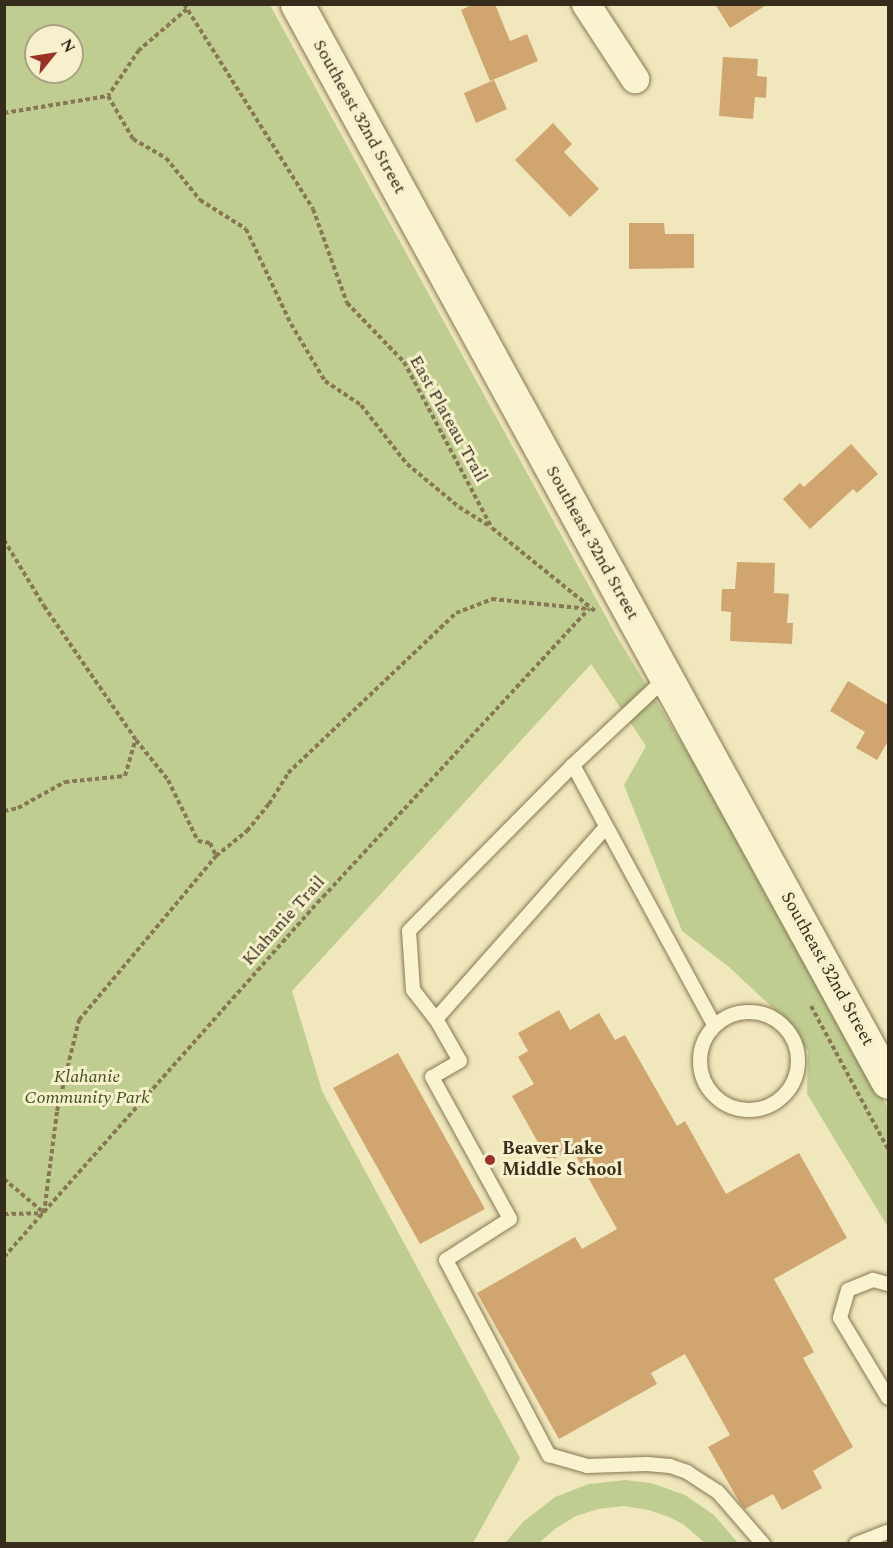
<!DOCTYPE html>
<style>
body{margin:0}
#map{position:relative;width:893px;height:1548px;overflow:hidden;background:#f0e7bc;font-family:Spectral,serif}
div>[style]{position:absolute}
.green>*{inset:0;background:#bfce90}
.building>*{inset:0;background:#d0a570}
.path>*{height:4px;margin-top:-2px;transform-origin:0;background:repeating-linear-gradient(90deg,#875 0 4.5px,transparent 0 7.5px)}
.roads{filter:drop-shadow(0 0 2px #875) drop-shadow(0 0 2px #875)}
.lane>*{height:14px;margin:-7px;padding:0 7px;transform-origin:7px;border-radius:7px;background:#faf3d0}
.lane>.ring{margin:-7px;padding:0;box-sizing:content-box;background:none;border:14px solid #faf3d0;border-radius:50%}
.street>*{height:28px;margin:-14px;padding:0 14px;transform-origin:14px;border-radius:14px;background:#faf3d0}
.secondary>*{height:33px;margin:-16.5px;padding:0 16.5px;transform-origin:16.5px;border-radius:16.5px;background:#faf3d0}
.dots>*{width:16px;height:16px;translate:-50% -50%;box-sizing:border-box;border:3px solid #f7f0cc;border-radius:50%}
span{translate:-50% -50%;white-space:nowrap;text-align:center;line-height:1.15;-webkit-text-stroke:6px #f7f0cc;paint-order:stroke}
.street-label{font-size:18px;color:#362c1b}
.park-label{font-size:18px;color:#405420;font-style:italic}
.poi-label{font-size:18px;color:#362c1b;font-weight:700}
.left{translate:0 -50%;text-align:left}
.frame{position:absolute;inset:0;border:6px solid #362c1b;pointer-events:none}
.north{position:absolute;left:24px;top:24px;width:60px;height:60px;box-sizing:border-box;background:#f7f0cc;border:2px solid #aaa285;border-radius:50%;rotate:60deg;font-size:16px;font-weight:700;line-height:24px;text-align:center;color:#362c1b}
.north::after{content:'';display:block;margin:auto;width:21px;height:27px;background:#9a3122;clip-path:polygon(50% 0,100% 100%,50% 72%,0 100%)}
</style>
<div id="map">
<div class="green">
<i style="clip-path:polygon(evenodd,5px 5px,270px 5px,616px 635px,744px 845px,888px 1108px,888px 1227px,807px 1094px,808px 1051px,775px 1010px,729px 967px,682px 931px,624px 785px,646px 746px,591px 664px,292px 991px,322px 1091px,520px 1458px,473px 1543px,5px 1544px,5px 5px,36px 36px,72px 36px,72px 72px,36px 72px,36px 36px)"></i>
<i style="clip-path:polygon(625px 1480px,651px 1483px,685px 1495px,714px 1515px,738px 1543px,705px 1543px,683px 1524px,669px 1517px,649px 1510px,624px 1506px,598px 1509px,576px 1516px,556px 1528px,539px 1543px,505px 1543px,523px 1522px,555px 1497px,589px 1484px)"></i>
</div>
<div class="building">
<i style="clip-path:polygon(474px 4px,495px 4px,510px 41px,527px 34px,538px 61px,490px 81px,461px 10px)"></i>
<i style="clip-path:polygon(715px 4px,768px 4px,730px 28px)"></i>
<i style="clip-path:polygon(723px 57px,758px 59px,757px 76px,767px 77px,766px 98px,755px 97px,753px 119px,719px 116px)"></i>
<i style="clip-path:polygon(494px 80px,507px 109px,476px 123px,464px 93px)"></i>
<i style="clip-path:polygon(553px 123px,572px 144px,564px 152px,599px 189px,570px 217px,515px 160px)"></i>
<i style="clip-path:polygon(629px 223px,664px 223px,665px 234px,694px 234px,694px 268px,629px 269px)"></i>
<i style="clip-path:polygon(851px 444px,878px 474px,857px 493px,853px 489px,810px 529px,783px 499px,800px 483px,804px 487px)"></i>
<i style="clip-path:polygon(737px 562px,775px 563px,774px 593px,789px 594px,787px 623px,793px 623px,792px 644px,730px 641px,731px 612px,721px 611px,722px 589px,735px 589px)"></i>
<i style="clip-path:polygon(848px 681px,888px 705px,888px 741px,877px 760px,856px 748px,865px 732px,830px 711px)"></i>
<i style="clip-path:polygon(559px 1010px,570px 1030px,599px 1013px,615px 1040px,625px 1035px,677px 1126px,685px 1121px,726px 1194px,799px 1153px,847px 1238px,774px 1279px,814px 1352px,803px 1358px,853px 1447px,813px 1471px,822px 1488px,782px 1510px,773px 1494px,745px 1509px,741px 1505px,708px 1447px,730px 1435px,685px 1354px,651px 1373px,657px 1384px,559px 1439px,477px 1293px,575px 1237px,582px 1249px,617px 1229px,572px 1149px,549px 1162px,512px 1096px,534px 1084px,518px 1057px,528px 1051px,518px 1033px)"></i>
<i style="clip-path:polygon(398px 1053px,485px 1209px,420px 1244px,333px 1088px)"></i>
</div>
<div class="path">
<i style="left:184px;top:4px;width:242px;rotate:57.8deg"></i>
<i style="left:313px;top:209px;width:100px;rotate:70.1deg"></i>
<i style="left:347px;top:303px;width:82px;rotate:46deg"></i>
<i style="left:404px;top:362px;width:188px;rotate:62.1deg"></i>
<i style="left:492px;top:528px;width:134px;rotate:38.9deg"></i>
<i style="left:187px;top:9px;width:63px;rotate:139.5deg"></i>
<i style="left:139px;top:50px;width:55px;rotate:124deg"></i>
<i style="left:108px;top:96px;width:50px;rotate:59.8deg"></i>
<i style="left:133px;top:139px;width:38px;rotate:30deg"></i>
<i style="left:166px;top:158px;width:54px;rotate:51deg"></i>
<i style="left:200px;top:200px;width:54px;rotate:32.2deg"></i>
<i style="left:246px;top:229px;width:105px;rotate:64.7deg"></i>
<i style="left:291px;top:324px;width:66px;rotate:59.2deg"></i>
<i style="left:325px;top:381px;width:43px;rotate:33.7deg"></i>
<i style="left:361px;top:405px;width:75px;rotate:52.1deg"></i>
<i style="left:407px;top:464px;width:67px;rotate:39.6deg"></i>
<i style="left:459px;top:507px;width:36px;rotate:32deg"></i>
<i style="left:4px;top:113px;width:105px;rotate:-9.3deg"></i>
<i style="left:4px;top:540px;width:77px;rotate:58.8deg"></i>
<i style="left:44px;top:606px;width:163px;rotate:55.5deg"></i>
<i style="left:136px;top:740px;width:51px;rotate:51.3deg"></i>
<i style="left:168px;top:780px;width:68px;rotate:63.8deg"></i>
<i style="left:198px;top:841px;width:12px;rotate:9deg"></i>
<i style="left:210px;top:843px;width:14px;rotate:65deg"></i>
<i style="left:4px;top:811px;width:14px;rotate:-12deg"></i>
<i style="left:18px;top:808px;width:54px;rotate:-29deg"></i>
<i style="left:65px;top:782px;width:60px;rotate:-5.7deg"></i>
<i style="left:125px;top:776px;width:36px;rotate:-74deg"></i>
<i style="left:811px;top:1006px;width:162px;rotate:61.7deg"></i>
<i style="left:4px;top:1179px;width:51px;rotate:40.2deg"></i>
<i style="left:44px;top:1213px;width:103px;rotate:-82.7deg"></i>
<i style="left:57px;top:1111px;width:94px;rotate:-76.4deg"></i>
<i style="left:79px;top:1020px;width:214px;rotate:-50.1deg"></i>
<i style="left:216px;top:856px;width:40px;rotate:-39deg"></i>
<i style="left:247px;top:831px;width:35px;rotate:-51deg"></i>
<i style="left:269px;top:804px;width:36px;rotate:-58deg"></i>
<i style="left:288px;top:773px;width:232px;rotate:-43.6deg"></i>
<i style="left:456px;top:613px;width:39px;rotate:-21deg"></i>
<i style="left:492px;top:599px;width:98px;rotate:5.9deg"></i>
<i style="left:4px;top:1214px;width:39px;rotate:-1deg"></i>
<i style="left:4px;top:1257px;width:481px;rotate:-48.5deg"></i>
<i style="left:323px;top:897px;width:392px;rotate:-47.3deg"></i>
</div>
<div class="roads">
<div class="lane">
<i style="left:666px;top:678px;width:127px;rotate:136.9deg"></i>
<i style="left:573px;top:765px;width:233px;rotate:134.7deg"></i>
<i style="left:409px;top:931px;width:59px;rotate:86.1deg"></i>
<i style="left:413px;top:990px;width:37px;rotate:52deg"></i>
<i style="left:436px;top:1019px;width:48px;rotate:60.3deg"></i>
<i style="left:460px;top:1061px;width:32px;rotate:150deg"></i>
<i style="left:432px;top:1077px;width:162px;rotate:61.2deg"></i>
<i style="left:510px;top:1219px;width:76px;rotate:147.4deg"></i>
<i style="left:446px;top:1260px;width:221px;rotate:62.2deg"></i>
<i style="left:549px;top:1455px;width:40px;rotate:16deg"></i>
<i style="left:587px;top:1466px;width:60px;rotate:-1.9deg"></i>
<i style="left:647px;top:1464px;width:23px;rotate:5deg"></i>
<i style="left:670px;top:1466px;width:18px;rotate:19deg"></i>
<i style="left:687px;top:1472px;width:37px;rotate:33deg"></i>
<i style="left:718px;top:1492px;width:69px;rotate:49.1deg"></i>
<i style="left:573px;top:765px;width:297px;rotate:61.5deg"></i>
<i class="ring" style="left:700px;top:1012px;width:84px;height:84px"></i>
<i style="left:436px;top:1019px;width:256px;rotate:-48.5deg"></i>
<i style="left:888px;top:1284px;width:16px;rotate:-165deg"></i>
<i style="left:873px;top:1280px;width:27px;rotate:158deg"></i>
<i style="left:848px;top:1290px;width:29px;rotate:106deg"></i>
<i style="left:840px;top:1318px;width:93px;rotate:59deg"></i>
<i style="left:856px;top:1544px;width:34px;rotate:-21deg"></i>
</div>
<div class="street">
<i style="left:586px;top:4px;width:90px;rotate:56.8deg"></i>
</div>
<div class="secondary">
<i style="left:297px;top:4px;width:1229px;rotate:61.27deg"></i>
</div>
</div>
<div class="dots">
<i style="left:490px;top:1160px;background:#9a3122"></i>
</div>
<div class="street-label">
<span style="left:359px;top:117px;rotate:61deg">Southeast 32nd Street</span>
<span style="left:448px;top:419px;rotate:61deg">East Plateau Trail</span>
<span style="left:592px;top:543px;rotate:61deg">Southeast 32nd Street</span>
<span style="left:284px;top:921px;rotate:-48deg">Klahanie Trail</span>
<span style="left:827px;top:969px;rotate:61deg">Southeast 32nd Street</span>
</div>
<div class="park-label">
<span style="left:87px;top:1088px">Klahanie<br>Community Park</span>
</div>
<div class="poi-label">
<span class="left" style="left:502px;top:1160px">Beaver Lake<br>Middle School</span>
</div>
<div class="frame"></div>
<div class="north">N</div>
</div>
